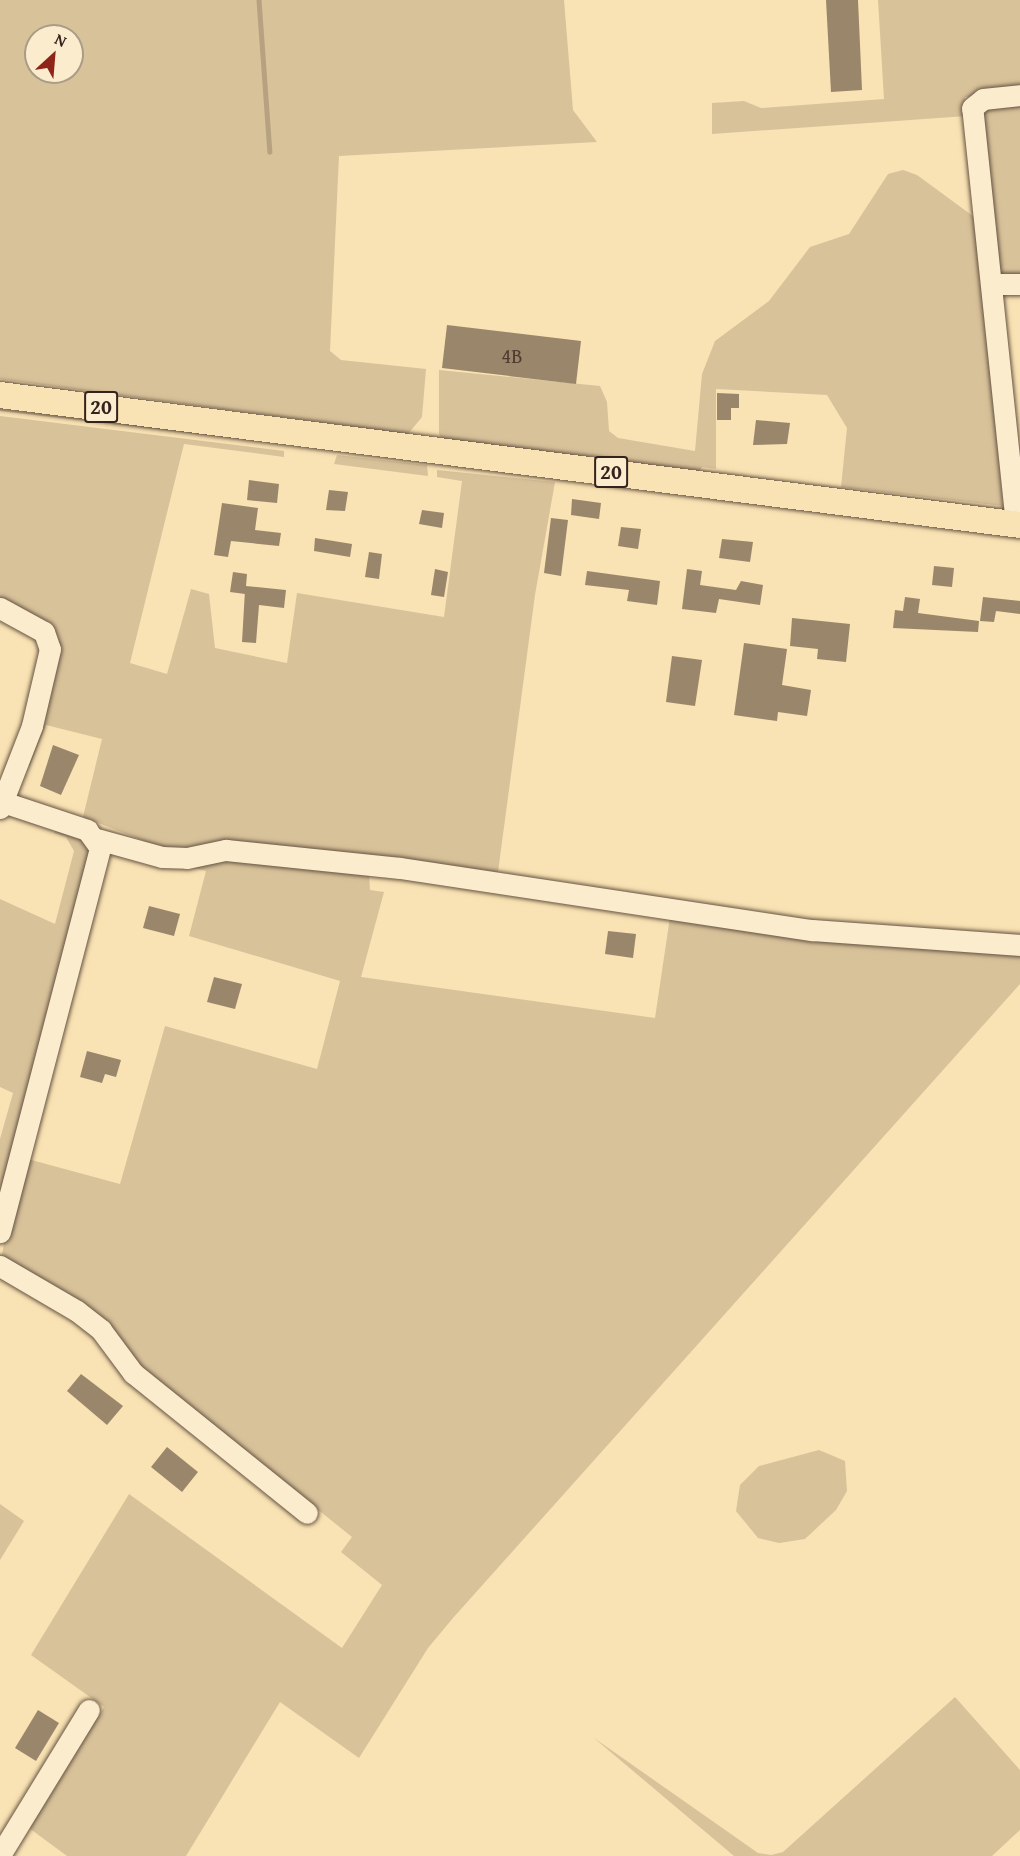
<!DOCTYPE html>
<style>
body{margin:0}
#map{position:relative;width:1020px;height:1856px;overflow:hidden;background:#f9e2b3;font-family:"Gentium Book Plus",serif}
div>[style]{position:absolute}
.green>*{inset:0;background:#d8c29a}
.stream>*{height:4.5px;margin:-2.25px;padding:0 2.25px;transform-origin:2.25px;border-radius:2.25px;background:#b6a180}
.building>*{inset:0;background:#9a866b}
.roads{filter:drop-shadow(0 0 2px #655342) drop-shadow(0 0 2px #655342)}
.minor>*{height:21px;margin:-10.5px;padding:0 10.5px;transform-origin:10.5px;border-radius:10.5px;background:#fbecce}
.major>*{height:26px;margin:-13px;padding:0 13px;transform-origin:13px;border-radius:13px;background:#f9e2b3}
span{translate:-50% -50%;white-space:nowrap;text-align:center;line-height:1.15;-webkit-text-stroke:6px #fbecce;paint-order:stroke}
.number-label{font-size:20px;color:#4e3c30}
.number-label span{-webkit-text-stroke-width:0}
.shield-label span{padding:2px 4px;background:#fbecce;border:2px solid;border-radius:4px;-webkit-text-stroke-width:0}
.shield-label{font-size:21px;color:#34231d;font-weight:700}
.north{position:absolute;left:24px;top:24px;width:60px;height:60px;box-sizing:border-box;background:#fbecce;border:2px solid #ab9c87;border-radius:50%;rotate:26deg;font-size:16px;font-weight:700;line-height:24px;text-align:center;color:#34231d}
.north::after{content:'';display:block;margin:auto;width:21px;height:27px;background:#8f2418;clip-path:polygon(50% 0,100% 100%,50% 72%,0 100%)}
</style>
<div id="map">
<div class="green">
<i style="clip-path:polygon(evenodd,0 0,564px 0,573px 110px,597px 142px,339px 156px,330px 351px,341px 360px,426px 369px,422px 417px,408px 434px,0 379px,0 0,36px 36px,72px 36px,72px 72px,36px 72px,36px 36px)"></i>
<i style="clip-path:polygon(878px 0,1020px 0,1020px 90px,965px 97px,967px 116px,712px 134px,712px 103px,744px 101px,761px 108px,884px 99px)"></i>
<i style="clip-path:polygon(1020px 103px,1020px 277px,1004px 276px,998px 271px,979px 111px,987px 105px)"></i>
<i style="clip-path:polygon(903px 170px,917px 175px,977px 219px,1003px 506px,841px 487px,847px 428px,827px 395px,716px 389px,716px 469px,702px 467px,700px 471px,443px 440px,439px 434px,439px 370px,600px 386px,607px 402px,609px 431px,618px 438px,695px 451px,702px 374px,715px 341px,769px 301px,810px 247px,849px 234px,888px 174px)"></i>
<i style="clip-path:polygon(0 409px,283px 441px,284px 444px,0 411px)"></i>
<i style="clip-path:polygon(0 416px,284px 451px,284px 457px,184px 444px,130px 663px,167px 674px,191px 589px,209px 594px,215px 648px,287px 663px,297px 593px,444px 617px,462px 481px,437px 477px,437px 470px,555px 482px,535px 595px,498px 872px,406px 861px,160px 847px,83px 817px,102px 739px,46px 725px,30px 766px,26px 765px,59px 641px,52px 627px,0 601px)"></i>
<i style="clip-path:polygon(337px 455px,427px 465px,428px 476px,334px 464px)"></i>
<i style="clip-path:polygon(57px 828px,92px 844px,0 1205px,0 1139px,13px 1093px,0 1087px,0 899px,55px 924px,74px 851px,66px 837px,54px 833px)"></i>
<i style="clip-path:polygon(206px 859px,369px 873px,370px 890px,384px 892px,361px 977px,655px 1018px,670px 917px,1020px 948px,1020px 984px,453px 1618px,428px 1648px,359px 1758px,280px 1702px,186px 1856px,67px 1856px,29px 1828px,104px 1707px,31px 1655px,129px 1494px,342px 1648px,382px 1585px,341px 1552px,352px 1537px,2px 1256px,11px 1195px,24px 1158px,120px 1184px,165px 1026px,317px 1069px,340px 981px,189px 936px,206px 871px,176px 864px)"></i>
<i style="clip-path:polygon(819px 1450px,845px 1461px,847px 1491px,836px 1510px,805px 1539px,779px 1543px,758px 1538px,736px 1511px,740px 1485px,759px 1466px)"></i>
<i style="clip-path:polygon(0 1504px,24px 1521px,0 1560px)"></i>
<i style="clip-path:polygon(955px 1697px,1020px 1770px,1020px 1830px,992px 1856px,734px 1856px,594px 1738px,758px 1853px,771px 1855px,783px 1852px)"></i>
</div>
<div class="stream">
<i style="left:259px;top:0;width:152px;rotate:85.9deg"></i>
</div>
<div class="building">
<i style="clip-path:polygon(826px 0,858px 0,862px 90px,831px 92px)"></i>
<i style="clip-path:polygon(447px 325px,581px 341px,576px 384px,442px 368px)"></i>
<i style="clip-path:polygon(717px 393px,739px 394px,739px 408px,731px 408px,731px 420px,717px 420px)"></i>
<i style="clip-path:polygon(756px 420px,790px 423px,787px 444px,753px 445px)"></i>
<i style="clip-path:polygon(249px 480px,279px 484px,277px 503px,247px 500px)"></i>
<i style="clip-path:polygon(329px 490px,348px 492px,345px 511px,326px 510px)"></i>
<i style="clip-path:polygon(572px 499px,601px 503px,599px 519px,571px 515px)"></i>
<i style="clip-path:polygon(222px 503px,258px 508px,255px 530px,281px 533px,279px 546px,231px 541px,228px 557px,214px 555px)"></i>
<i style="clip-path:polygon(422px 510px,444px 513px,442px 528px,419px 524px)"></i>
<i style="clip-path:polygon(551px 518px,568px 520px,561px 576px,544px 573px)"></i>
<i style="clip-path:polygon(621px 527px,641px 529px,638px 549px,618px 546px)"></i>
<i style="clip-path:polygon(315px 538px,352px 544px,350px 557px,314px 551px)"></i>
<i style="clip-path:polygon(722px 539px,753px 542px,750px 562px,719px 558px)"></i>
<i style="clip-path:polygon(369px 552px,382px 554px,379px 579px,365px 577px)"></i>
<i style="clip-path:polygon(934px 566px,954px 568px,952px 587px,932px 585px)"></i>
<i style="clip-path:polygon(435px 569px,448px 572px,444px 597px,431px 595px)"></i>
<i style="clip-path:polygon(687px 569px,702px 571px,700px 585px,736px 590px,741px 581px,763px 585px,760px 605px,719px 599px,716px 613px,682px 609px)"></i>
<i style="clip-path:polygon(587px 571px,660px 581px,657px 605px,627px 601px,629px 590px,585px 585px)"></i>
<i style="clip-path:polygon(233px 572px,247px 574px,246px 586px,286px 590px,284px 608px,259px 605px,256px 643px,242px 642px,245px 590px,245px 594px,230px 592px)"></i>
<i style="clip-path:polygon(905px 597px,920px 599px,918px 613px,979px 621px,978px 632px,893px 628px,895px 610px,903px 611px)"></i>
<i style="clip-path:polygon(983px 597px,1020px 601px,1020px 614px,996px 611px,994px 622px,980px 621px)"></i>
<i style="clip-path:polygon(792px 618px,850px 624px,846px 662px,817px 659px,818px 649px,790px 646px)"></i>
<i style="clip-path:polygon(744px 643px,787px 649px,782px 685px,811px 690px,807px 716px,778px 712px,777px 721px,734px 715px)"></i>
<i style="clip-path:polygon(672px 656px,702px 660px,695px 706px,666px 702px)"></i>
<i style="clip-path:polygon(53px 745px,79px 755px,61px 795px,40px 786px)"></i>
<i style="clip-path:polygon(149px 906px,180px 914px,174px 936px,143px 928px)"></i>
<i style="clip-path:polygon(608px 931px,636px 934px,633px 958px,605px 954px)"></i>
<i style="clip-path:polygon(214px 977px,242px 984px,235px 1009px,207px 1002px)"></i>
<i style="clip-path:polygon(87px 1051px,121px 1060px,116px 1077px,105px 1074px,102px 1083px,80px 1077px)"></i>
<i style="clip-path:polygon(81px 1374px,123px 1406px,107px 1425px,67px 1391px)"></i>
<i style="clip-path:polygon(167px 1447px,198px 1472px,182px 1492px,151px 1467px)"></i>
<i style="clip-path:polygon(38px 1710px,59px 1723px,36px 1761px,15px 1748px)"></i>
</div>
<div class="roads">
<div class="minor">
<i style="left:993px;top:284px;width:27px"></i>
<i style="left:1016px;top:524px;width:418px;rotate:-96deg"></i>
<i style="left:972px;top:108px;width:14px;rotate:-39deg"></i>
<i style="left:983px;top:99px;width:37px;rotate:-6deg"></i>
<i style="left:0;top:608px;width:50px;rotate:28.6deg"></i>
<i style="left:44px;top:632px;width:18px;rotate:71deg"></i>
<i style="left:50px;top:649px;width:79px;rotate:103.2deg"></i>
<i style="left:32px;top:726px;width:88px;rotate:111.3deg"></i>
<i style="left:0;top:801px;width:92px;rotate:18.4deg"></i>
<i style="left:87px;top:830px;width:22px;rotate:54deg"></i>
<i style="left:100px;top:848px;width:397px;rotate:104.6deg"></i>
<i style="left:97px;top:839px;width:67px;rotate:15.5deg"></i>
<i style="left:162px;top:857px;width:25px;rotate:2deg"></i>
<i style="left:187px;top:858px;width:40px;rotate:-12deg"></i>
<i style="left:226px;top:850px;width:175px;rotate:5.9deg"></i>
<i style="left:400px;top:868px;width:417px;rotate:8.6deg"></i>
<i style="left:812px;top:930px;width:209px;rotate:4.1deg"></i>
<i style="left:0;top:1266px;width:89px;rotate:30.3deg"></i>
<i style="left:77px;top:1311px;width:31px;rotate:38deg"></i>
<i style="left:101px;top:1330px;width:54px;rotate:53.3deg"></i>
<i style="left:133px;top:1373px;width:223px;rotate:38.8deg"></i>
<i style="left:0;top:1855px;width:170px;rotate:-58.5deg"></i>
</div>
<div class="major">
<i style="left:0;top:395px;width:1028px;rotate:7.26deg"></i>
</div>
</div>
<div class="number-label">
<span style="left:512px;top:355px">4B</span>
</div>
<div class="shield-label">
<span style="left:101px;top:407px">20</span>
<span style="left:611px;top:472px">20</span>
</div>
<div class="north">N</div>
</div>
